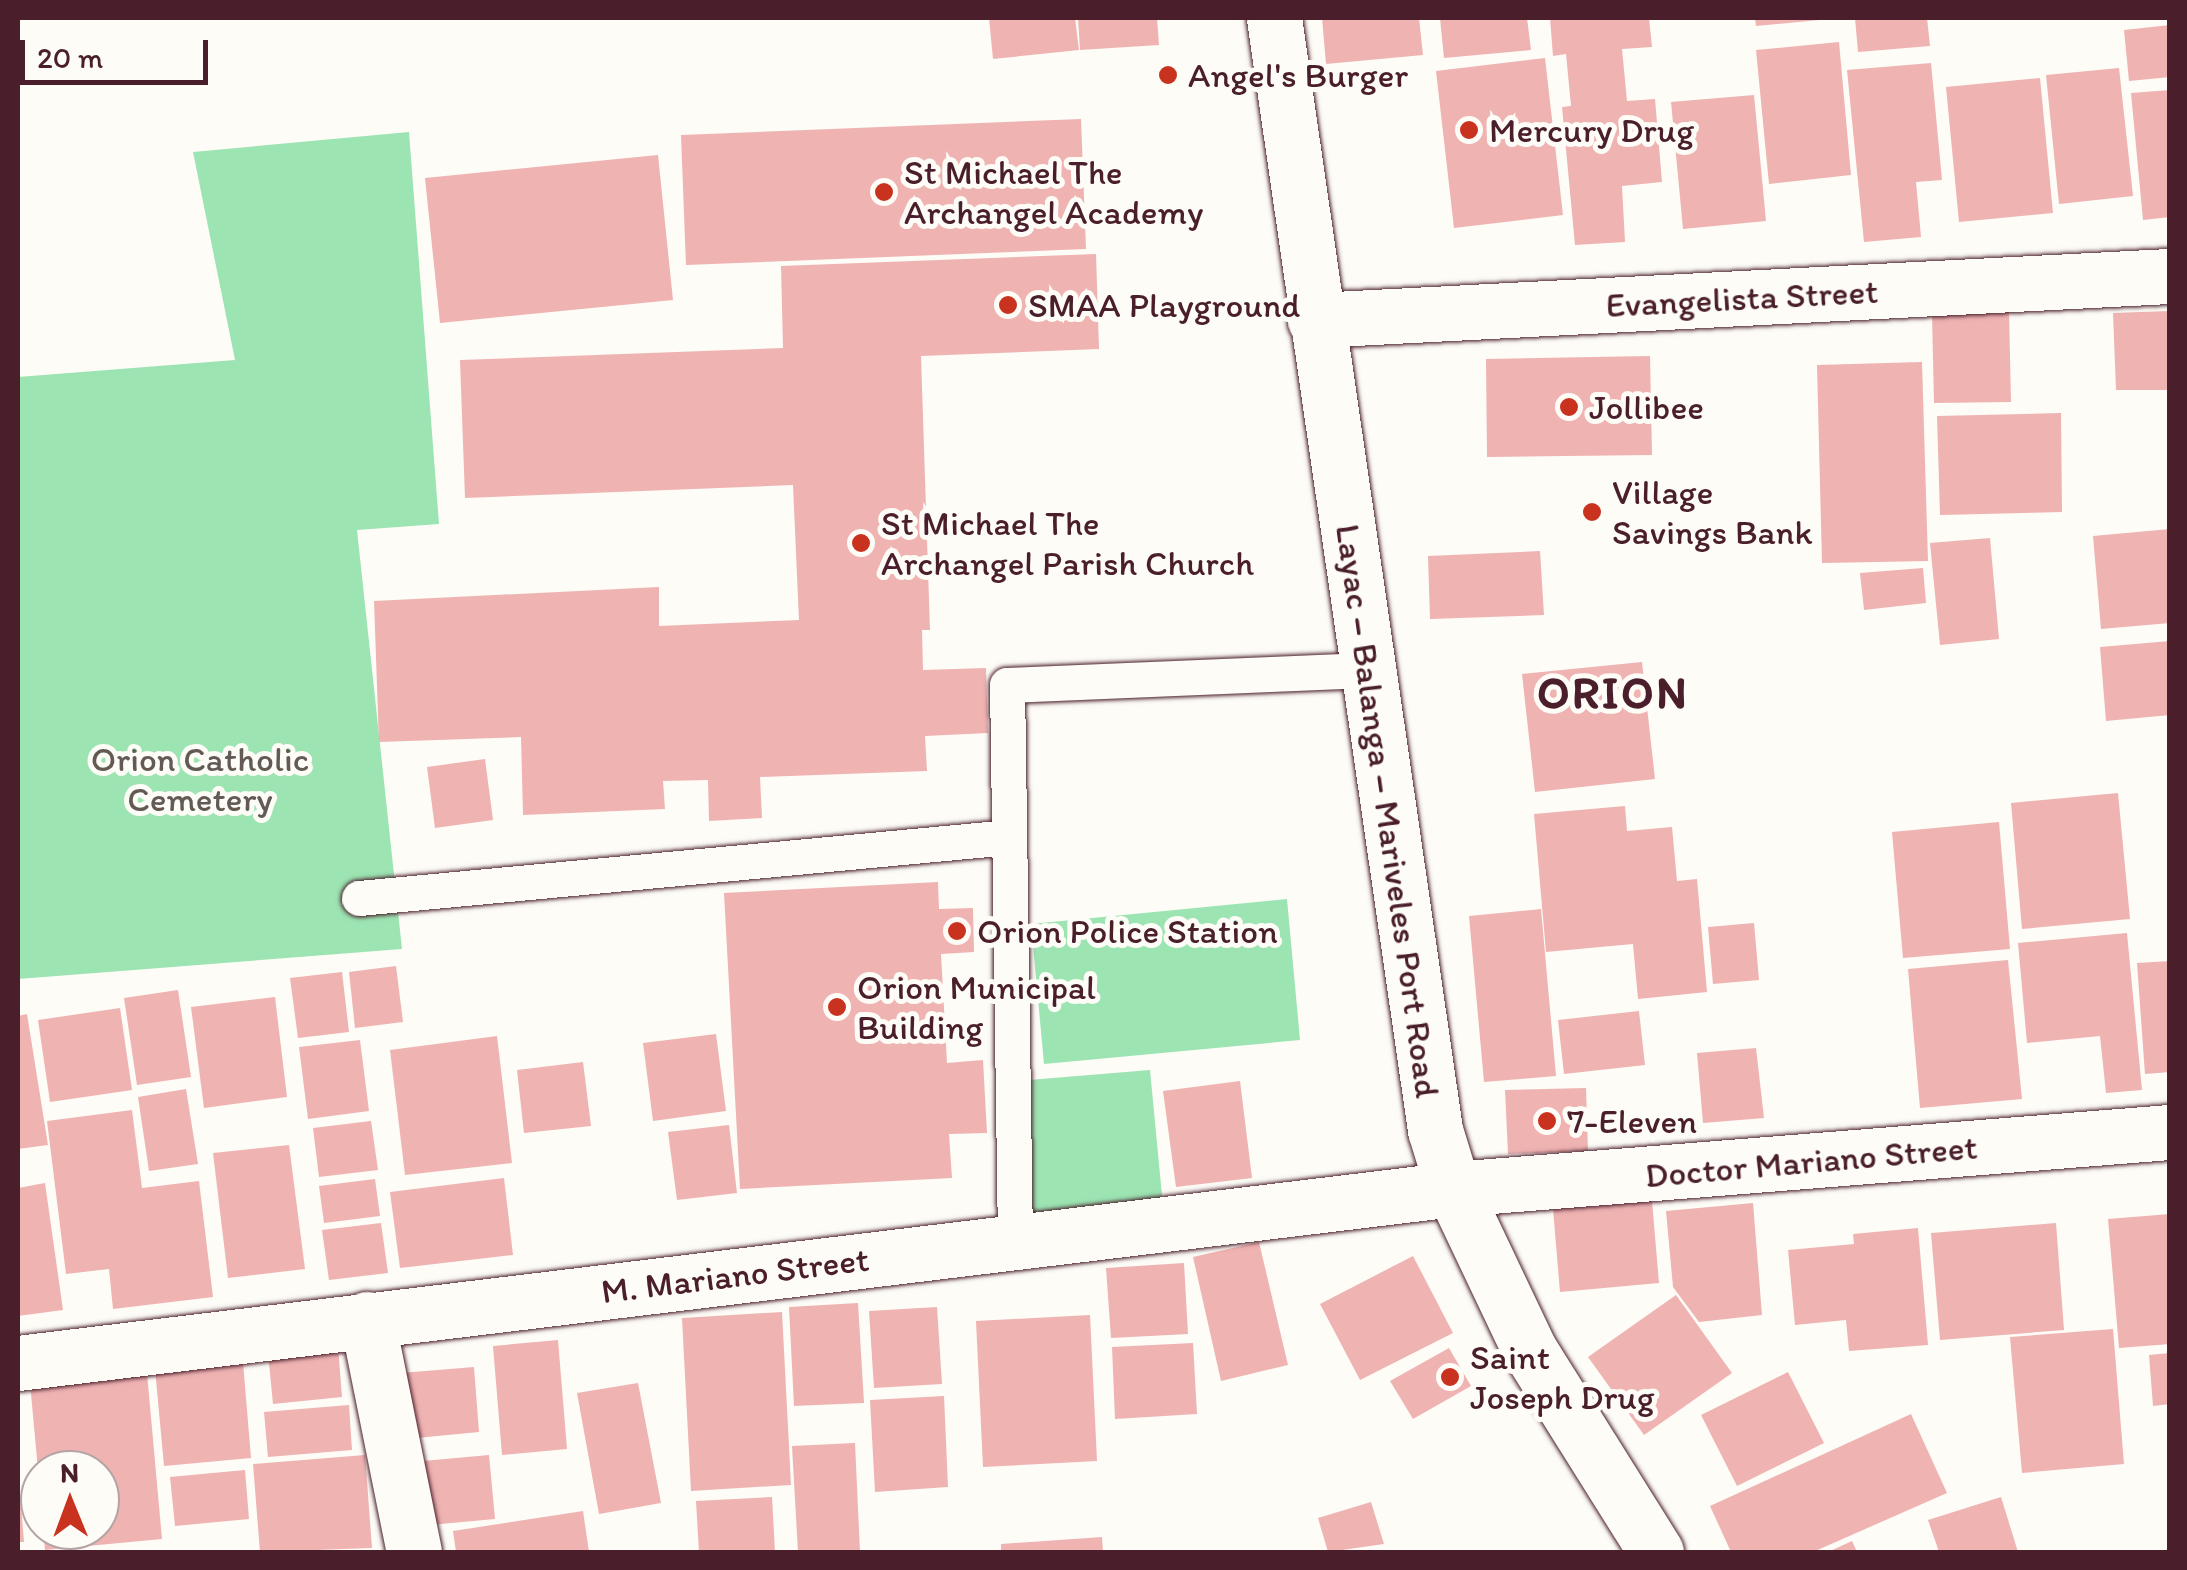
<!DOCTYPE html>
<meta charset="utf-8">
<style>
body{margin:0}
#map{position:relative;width:2187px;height:1570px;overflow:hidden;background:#fdfcf7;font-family:Itim,sans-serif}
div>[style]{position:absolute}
.green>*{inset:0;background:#9ce4b2}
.building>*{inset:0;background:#efb3b2}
.roads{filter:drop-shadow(0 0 2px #4a1f2b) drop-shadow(0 0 2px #4a1f2b)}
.lane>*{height:35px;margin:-17.5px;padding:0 17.5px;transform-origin:17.5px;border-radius:17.5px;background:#fdfcf7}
.street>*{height:55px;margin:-27.5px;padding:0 27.5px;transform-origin:27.5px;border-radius:27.5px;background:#fdfcf7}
.secondary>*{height:55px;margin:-27.5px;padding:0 27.5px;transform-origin:27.5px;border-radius:27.5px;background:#fdfcf7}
.dots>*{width:28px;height:28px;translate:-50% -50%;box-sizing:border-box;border:5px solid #fdfcf7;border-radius:50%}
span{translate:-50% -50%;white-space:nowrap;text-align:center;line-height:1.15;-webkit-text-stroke:10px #fdfcf7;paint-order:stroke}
.poi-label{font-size:35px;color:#4a1f2b}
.left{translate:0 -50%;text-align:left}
.street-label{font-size:35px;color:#4a1f2b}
.park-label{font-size:35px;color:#635a54}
.district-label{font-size:45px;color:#4a1f2b;font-weight:700;letter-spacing:2.5px}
.frame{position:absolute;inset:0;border:20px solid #4a1f2b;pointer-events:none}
.north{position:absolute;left:20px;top:1450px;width:100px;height:100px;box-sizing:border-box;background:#fdfcf7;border:2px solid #b5a4a5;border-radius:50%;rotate:359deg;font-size:28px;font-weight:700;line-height:40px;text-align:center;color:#4a1f2b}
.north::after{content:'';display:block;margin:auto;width:35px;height:45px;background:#c8321e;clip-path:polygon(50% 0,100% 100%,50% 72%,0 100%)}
.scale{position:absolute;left:20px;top:40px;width:188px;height:45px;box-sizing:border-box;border:5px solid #4a1f2b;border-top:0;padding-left:12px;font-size:30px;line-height:35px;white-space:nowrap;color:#4a1f2b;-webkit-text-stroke:8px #fdfcf7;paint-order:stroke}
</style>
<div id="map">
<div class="green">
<i style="clip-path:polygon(409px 132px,439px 524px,357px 530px,402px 949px,18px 979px,18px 377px,235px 360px,193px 152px)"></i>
<i style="clip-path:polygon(1287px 899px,1300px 1040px,1044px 1064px,1031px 924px)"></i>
<i style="clip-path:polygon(1150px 1070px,1163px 1206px,1029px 1218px,1017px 1081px)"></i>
</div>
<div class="building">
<i style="clip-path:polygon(989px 18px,1075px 18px,1079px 50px,993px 59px)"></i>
<i style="clip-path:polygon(1078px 18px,1157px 18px,1159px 45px,1080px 50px)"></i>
<i style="clip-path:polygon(1322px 18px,1419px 18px,1423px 55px,1326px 64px)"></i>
<i style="clip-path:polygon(1440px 18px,1527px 18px,1531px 50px,1444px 58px)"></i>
<i style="clip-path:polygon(1550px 18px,1649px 18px,1652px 47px,1622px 49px,1627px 101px,1655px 99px,1662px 182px,1622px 186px,1625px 242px,1575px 245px,1562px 107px,1571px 106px,1566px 54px,1553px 56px)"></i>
<i style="clip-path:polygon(1755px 18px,1819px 18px,1819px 20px,1756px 26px)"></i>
<i style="clip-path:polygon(1855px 18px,1927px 18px,1930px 46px,1858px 52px)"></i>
<i style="clip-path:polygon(2170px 25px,2170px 77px,2129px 81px,2124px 30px)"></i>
<i style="clip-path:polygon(1839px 42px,1851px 175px,1769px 184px,1756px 50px)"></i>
<i style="clip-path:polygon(1545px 58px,1563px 215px,1454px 228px,1436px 71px)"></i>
<i style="clip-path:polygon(1931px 63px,1942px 180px,1916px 182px,1921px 237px,1864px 242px,1847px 70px)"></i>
<i style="clip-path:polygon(2119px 68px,2133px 196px,2059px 204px,2046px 75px)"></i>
<i style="clip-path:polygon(2040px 78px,2053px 213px,1959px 222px,1946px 87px)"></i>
<i style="clip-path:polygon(2170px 90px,2170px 217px,2143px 220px,2131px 93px)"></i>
<i style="clip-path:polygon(1754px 95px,1766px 221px,1683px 229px,1671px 102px)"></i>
<i style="clip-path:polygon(1081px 119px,1086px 249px,686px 265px,681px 135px)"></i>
<i style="clip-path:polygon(658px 155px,673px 300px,440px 323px,425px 178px)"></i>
<i style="clip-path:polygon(1096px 254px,1099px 349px,921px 356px,930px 630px,922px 630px,923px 670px,986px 668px,988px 733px,925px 736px,927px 771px,760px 777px,762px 818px,709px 821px,708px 780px,663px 781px,665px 809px,523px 815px,521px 737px,379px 742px,374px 601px,659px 587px,659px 626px,799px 620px,793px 485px,465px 498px,460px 360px,783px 348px,781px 266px)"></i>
<i style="clip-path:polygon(2170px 311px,2170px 390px,2116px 390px,2113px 313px)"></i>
<i style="clip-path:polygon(2009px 312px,2011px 402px,1934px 403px,1932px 314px)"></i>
<i style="clip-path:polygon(1650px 356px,1652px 455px,1487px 457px,1486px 359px)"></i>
<i style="clip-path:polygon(1922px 362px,1928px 561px,1822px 563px,1817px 365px)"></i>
<i style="clip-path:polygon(2061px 413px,2062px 512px,1940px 515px,1937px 416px)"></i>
<i style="clip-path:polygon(2170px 529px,2170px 623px,2101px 629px,2093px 536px)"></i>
<i style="clip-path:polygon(1990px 538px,1999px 639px,1940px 645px,1930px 543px)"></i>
<i style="clip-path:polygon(1540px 551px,1544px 615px,1430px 619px,1428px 556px)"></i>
<i style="clip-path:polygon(1923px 568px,1926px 603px,1864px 610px,1860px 573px)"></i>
<i style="clip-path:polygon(2170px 641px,2170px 715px,2106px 721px,2100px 647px)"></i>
<i style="clip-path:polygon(1642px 662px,1655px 779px,1535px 792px,1522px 674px)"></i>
<i style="clip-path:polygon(485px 759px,493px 820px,435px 828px,427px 767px)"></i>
<i style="clip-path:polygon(2118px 793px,2130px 919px,2022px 929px,2011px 803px)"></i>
<i style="clip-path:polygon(1625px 806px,1627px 831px,1672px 827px,1677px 881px,1697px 879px,1707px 992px,1638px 999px,1633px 944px,1546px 952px,1534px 814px)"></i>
<i style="clip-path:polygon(1999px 822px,2010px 949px,1903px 958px,1892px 832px)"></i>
<i style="clip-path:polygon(938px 882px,939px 909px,973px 908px,974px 952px,941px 954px,947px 1063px,983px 1060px,987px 1133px,949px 1134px,952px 1178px,740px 1189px,724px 893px)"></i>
<i style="clip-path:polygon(1541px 909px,1556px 1076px,1484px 1082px,1469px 916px)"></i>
<i style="clip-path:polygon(1754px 923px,1759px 980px,1713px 984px,1708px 927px)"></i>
<i style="clip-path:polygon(2127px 933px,2142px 1090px,2106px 1093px,2100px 1036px,2027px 1043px,2018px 943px)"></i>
<i style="clip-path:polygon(2008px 960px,2022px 1099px,1920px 1108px,1908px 969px)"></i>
<i style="clip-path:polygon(2170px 961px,2170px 1072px,2145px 1074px,2137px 963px)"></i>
<i style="clip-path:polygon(396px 966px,403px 1022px,355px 1028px,349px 972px)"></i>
<i style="clip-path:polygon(342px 972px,349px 1032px,298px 1038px,290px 978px)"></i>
<i style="clip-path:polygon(178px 990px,191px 1077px,137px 1085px,124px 998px)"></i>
<i style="clip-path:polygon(275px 997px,287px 1097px,204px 1108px,191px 1007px)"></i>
<i style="clip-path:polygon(120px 1008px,132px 1090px,50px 1102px,38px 1020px)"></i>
<i style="clip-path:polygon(1639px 1011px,1645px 1065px,1564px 1074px,1558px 1020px)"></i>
<i style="clip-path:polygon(27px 1014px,48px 1145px,18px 1149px,18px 1016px)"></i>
<i style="clip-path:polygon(716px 1034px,726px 1111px,653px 1121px,643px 1043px)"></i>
<i style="clip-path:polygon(497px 1036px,512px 1163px,405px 1175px,390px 1050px)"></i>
<i style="clip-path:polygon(360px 1040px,369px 1111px,308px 1119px,299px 1047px)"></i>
<i style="clip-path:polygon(1756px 1048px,1764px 1118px,1703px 1123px,1697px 1053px)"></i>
<i style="clip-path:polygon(583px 1062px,591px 1126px,524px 1133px,517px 1070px)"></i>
<i style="clip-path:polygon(1240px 1081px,1252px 1178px,1176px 1187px,1163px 1091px)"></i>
<i style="clip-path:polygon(1586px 1088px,1588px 1151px,1508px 1154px,1505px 1090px)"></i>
<i style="clip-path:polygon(186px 1089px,198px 1164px,149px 1171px,138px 1097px)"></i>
<i style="clip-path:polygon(132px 1110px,142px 1188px,199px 1181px,213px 1297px,113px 1309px,109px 1269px,66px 1274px,47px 1121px)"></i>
<i style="clip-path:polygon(371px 1121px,378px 1170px,319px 1177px,313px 1128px)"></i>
<i style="clip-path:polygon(729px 1125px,737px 1193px,677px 1200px,668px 1132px)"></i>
<i style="clip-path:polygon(289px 1145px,305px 1269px,228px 1278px,213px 1153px)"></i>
<i style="clip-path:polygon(504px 1178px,513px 1255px,400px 1268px,390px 1192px)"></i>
<i style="clip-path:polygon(375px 1179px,380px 1216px,324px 1223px,319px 1186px)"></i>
<i style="clip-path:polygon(45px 1183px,63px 1310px,18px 1316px,18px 1188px)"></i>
<i style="clip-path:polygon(1652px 1201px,1659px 1283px,1560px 1292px,1553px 1209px)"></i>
<i style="clip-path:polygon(1753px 1203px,1762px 1315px,1699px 1322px,1673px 1287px,1666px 1211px)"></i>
<i style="clip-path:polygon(2170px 1214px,2170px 1344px,2119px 1348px,2108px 1219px)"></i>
<i style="clip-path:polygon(381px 1223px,388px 1273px,329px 1280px,322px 1230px)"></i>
<i style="clip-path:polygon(2056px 1223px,2064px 1330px,1940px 1340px,1931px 1233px)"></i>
<i style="clip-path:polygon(1918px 1228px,1928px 1345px,1849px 1351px,1846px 1320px,1795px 1325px,1788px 1250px,1854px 1244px,1853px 1234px)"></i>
<i style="clip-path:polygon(1259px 1242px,1288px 1365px,1221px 1381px,1193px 1257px)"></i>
<i style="clip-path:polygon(1413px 1256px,1453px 1333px,1360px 1380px,1320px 1304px)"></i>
<i style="clip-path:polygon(1184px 1263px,1188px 1334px,1111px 1338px,1106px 1268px)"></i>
<i style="clip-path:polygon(1676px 1295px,1732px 1373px,1644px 1435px,1588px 1357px)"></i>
<i style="clip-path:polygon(858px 1303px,864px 1403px,794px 1406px,789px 1307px)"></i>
<i style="clip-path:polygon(937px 1307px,942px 1384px,874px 1388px,869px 1311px)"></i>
<i style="clip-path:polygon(782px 1312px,791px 1485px,691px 1491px,682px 1318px)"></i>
<i style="clip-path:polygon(1090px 1315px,1097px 1461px,983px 1467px,976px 1321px)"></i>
<i style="clip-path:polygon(2113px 1329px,2124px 1464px,2022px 1473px,2010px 1337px)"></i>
<i style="clip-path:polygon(558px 1340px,567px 1449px,502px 1455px,493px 1346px)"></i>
<i style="clip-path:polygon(1193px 1343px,1197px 1414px,1115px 1419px,1112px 1347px)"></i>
<i style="clip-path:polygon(338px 1346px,342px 1397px,273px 1404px,268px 1353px)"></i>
<i style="clip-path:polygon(1449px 1348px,1471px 1386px,1413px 1419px,1390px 1381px)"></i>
<i style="clip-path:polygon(242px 1350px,251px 1458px,164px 1466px,154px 1358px)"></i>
<i style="clip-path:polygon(2170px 1353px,2170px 1404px,2153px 1406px,2149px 1355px)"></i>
<i style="clip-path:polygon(474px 1367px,479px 1432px,406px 1439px,401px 1373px)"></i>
<i style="clip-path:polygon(1788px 1372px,1824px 1443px,1737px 1486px,1701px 1415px)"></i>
<i style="clip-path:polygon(147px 1373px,162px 1539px,45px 1550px,43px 1530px,100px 1530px,100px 1470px,38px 1470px,30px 1383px)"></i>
<i style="clip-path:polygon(638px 1383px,661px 1503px,599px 1514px,577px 1393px)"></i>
<i style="clip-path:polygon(944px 1396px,948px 1487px,875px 1492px,870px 1400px)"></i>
<i style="clip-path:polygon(349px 1405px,352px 1450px,268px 1457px,264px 1412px)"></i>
<i style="clip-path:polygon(1911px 1414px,1947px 1493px,1813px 1552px,1731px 1552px,1710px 1506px)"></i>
<i style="clip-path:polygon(855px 1443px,860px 1552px,798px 1552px,792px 1446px)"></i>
<i style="clip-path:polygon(365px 1455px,372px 1548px,260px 1552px,253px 1464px)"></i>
<i style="clip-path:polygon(489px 1455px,495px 1519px,430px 1525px,423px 1461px)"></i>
<i style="clip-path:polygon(245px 1470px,249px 1519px,175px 1526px,170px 1477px)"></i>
<i style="clip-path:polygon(18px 1493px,20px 1493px,24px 1542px,18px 1542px)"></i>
<i style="clip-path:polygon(772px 1497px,775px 1552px,699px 1552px,696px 1501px)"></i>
<i style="clip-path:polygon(2001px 1497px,2018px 1552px,1939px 1552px,1928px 1520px)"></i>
<i style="clip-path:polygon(1371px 1502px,1384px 1544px,1328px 1552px,1318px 1518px)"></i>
<i style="clip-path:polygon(583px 1511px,589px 1552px,456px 1552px,453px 1531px)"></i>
<i style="clip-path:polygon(1102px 1537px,1103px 1552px,1001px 1552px,1001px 1544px)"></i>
<i style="clip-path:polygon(1852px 1541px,1857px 1552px,1828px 1552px)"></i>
</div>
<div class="roads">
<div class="lane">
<i style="left:359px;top:898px;width:653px;rotate:-5.36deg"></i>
<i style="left:1015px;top:1241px;width:556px;rotate:-90.82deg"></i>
<i style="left:1007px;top:685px;width:360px;rotate:-2.4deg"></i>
</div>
<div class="street">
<i style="left:1315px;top:320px;width:856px;rotate:-2.95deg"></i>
<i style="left:367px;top:1319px;width:238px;rotate:78.6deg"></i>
<i style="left:18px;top:1363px;width:1446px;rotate:-6.91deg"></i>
<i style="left:1453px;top:1189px;width:719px;rotate:-4.55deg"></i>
</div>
<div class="secondary">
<i style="left:1274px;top:18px;width:1124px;rotate:81.76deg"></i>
<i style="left:1435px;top:1130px;width:62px;rotate:73deg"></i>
<i style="left:1453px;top:1189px;width:179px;rotate:64.6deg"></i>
<i style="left:1530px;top:1351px;width:237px;rotate:57.9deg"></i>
</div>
</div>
<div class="dots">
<i style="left:1168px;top:75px;background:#c8321e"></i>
<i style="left:1469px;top:130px;background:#c8321e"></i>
<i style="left:884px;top:192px;background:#c8321e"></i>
<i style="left:1008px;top:305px;background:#c8321e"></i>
<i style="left:1569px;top:407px;background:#c8321e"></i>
<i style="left:1592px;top:512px;background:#c8321e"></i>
<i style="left:861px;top:543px;background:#c8321e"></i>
<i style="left:957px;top:931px;background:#c8321e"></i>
<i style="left:837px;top:1007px;background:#c8321e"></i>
<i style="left:1547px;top:1121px;background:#c8321e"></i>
<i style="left:1450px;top:1377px;background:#c8321e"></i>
</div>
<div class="poi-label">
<span class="left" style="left:1188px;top:75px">Angel's Burger</span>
<span class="left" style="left:1489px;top:130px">Mercury Drug</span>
<span class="left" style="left:904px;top:192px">St Michael The<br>Archangel Academy</span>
<span class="left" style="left:1028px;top:305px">SMAA Playground</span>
<span class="left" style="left:1589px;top:407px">Jollibee</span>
<span class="left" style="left:1612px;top:512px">Village<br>Savings Bank</span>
<span class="left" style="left:881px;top:543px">St Michael The<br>Archangel Parish Church</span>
<span class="left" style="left:977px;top:931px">Orion Police Station</span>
<span class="left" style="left:857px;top:1007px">Orion Municipal<br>Building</span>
<span class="left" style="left:1567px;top:1121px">7-Eleven</span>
<span class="left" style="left:1470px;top:1377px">Saint<br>Joseph Drug</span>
</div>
<div class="street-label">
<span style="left:1742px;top:298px;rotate:-3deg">Evangelista Street</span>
<span style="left:1388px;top:811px;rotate:82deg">Layac – Balanga – Mariveles Port Road</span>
<span style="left:1811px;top:1161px;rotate:-5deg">Doctor Mariano Street</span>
<span style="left:735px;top:1275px;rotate:-7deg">M. Mariano Street</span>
</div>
<div class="park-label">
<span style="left:200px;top:779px">Orion Catholic<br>Cemetery</span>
</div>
<div class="district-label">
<span style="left:1613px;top:693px">ORION</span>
</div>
<div class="frame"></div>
<div class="north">N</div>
<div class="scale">20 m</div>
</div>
